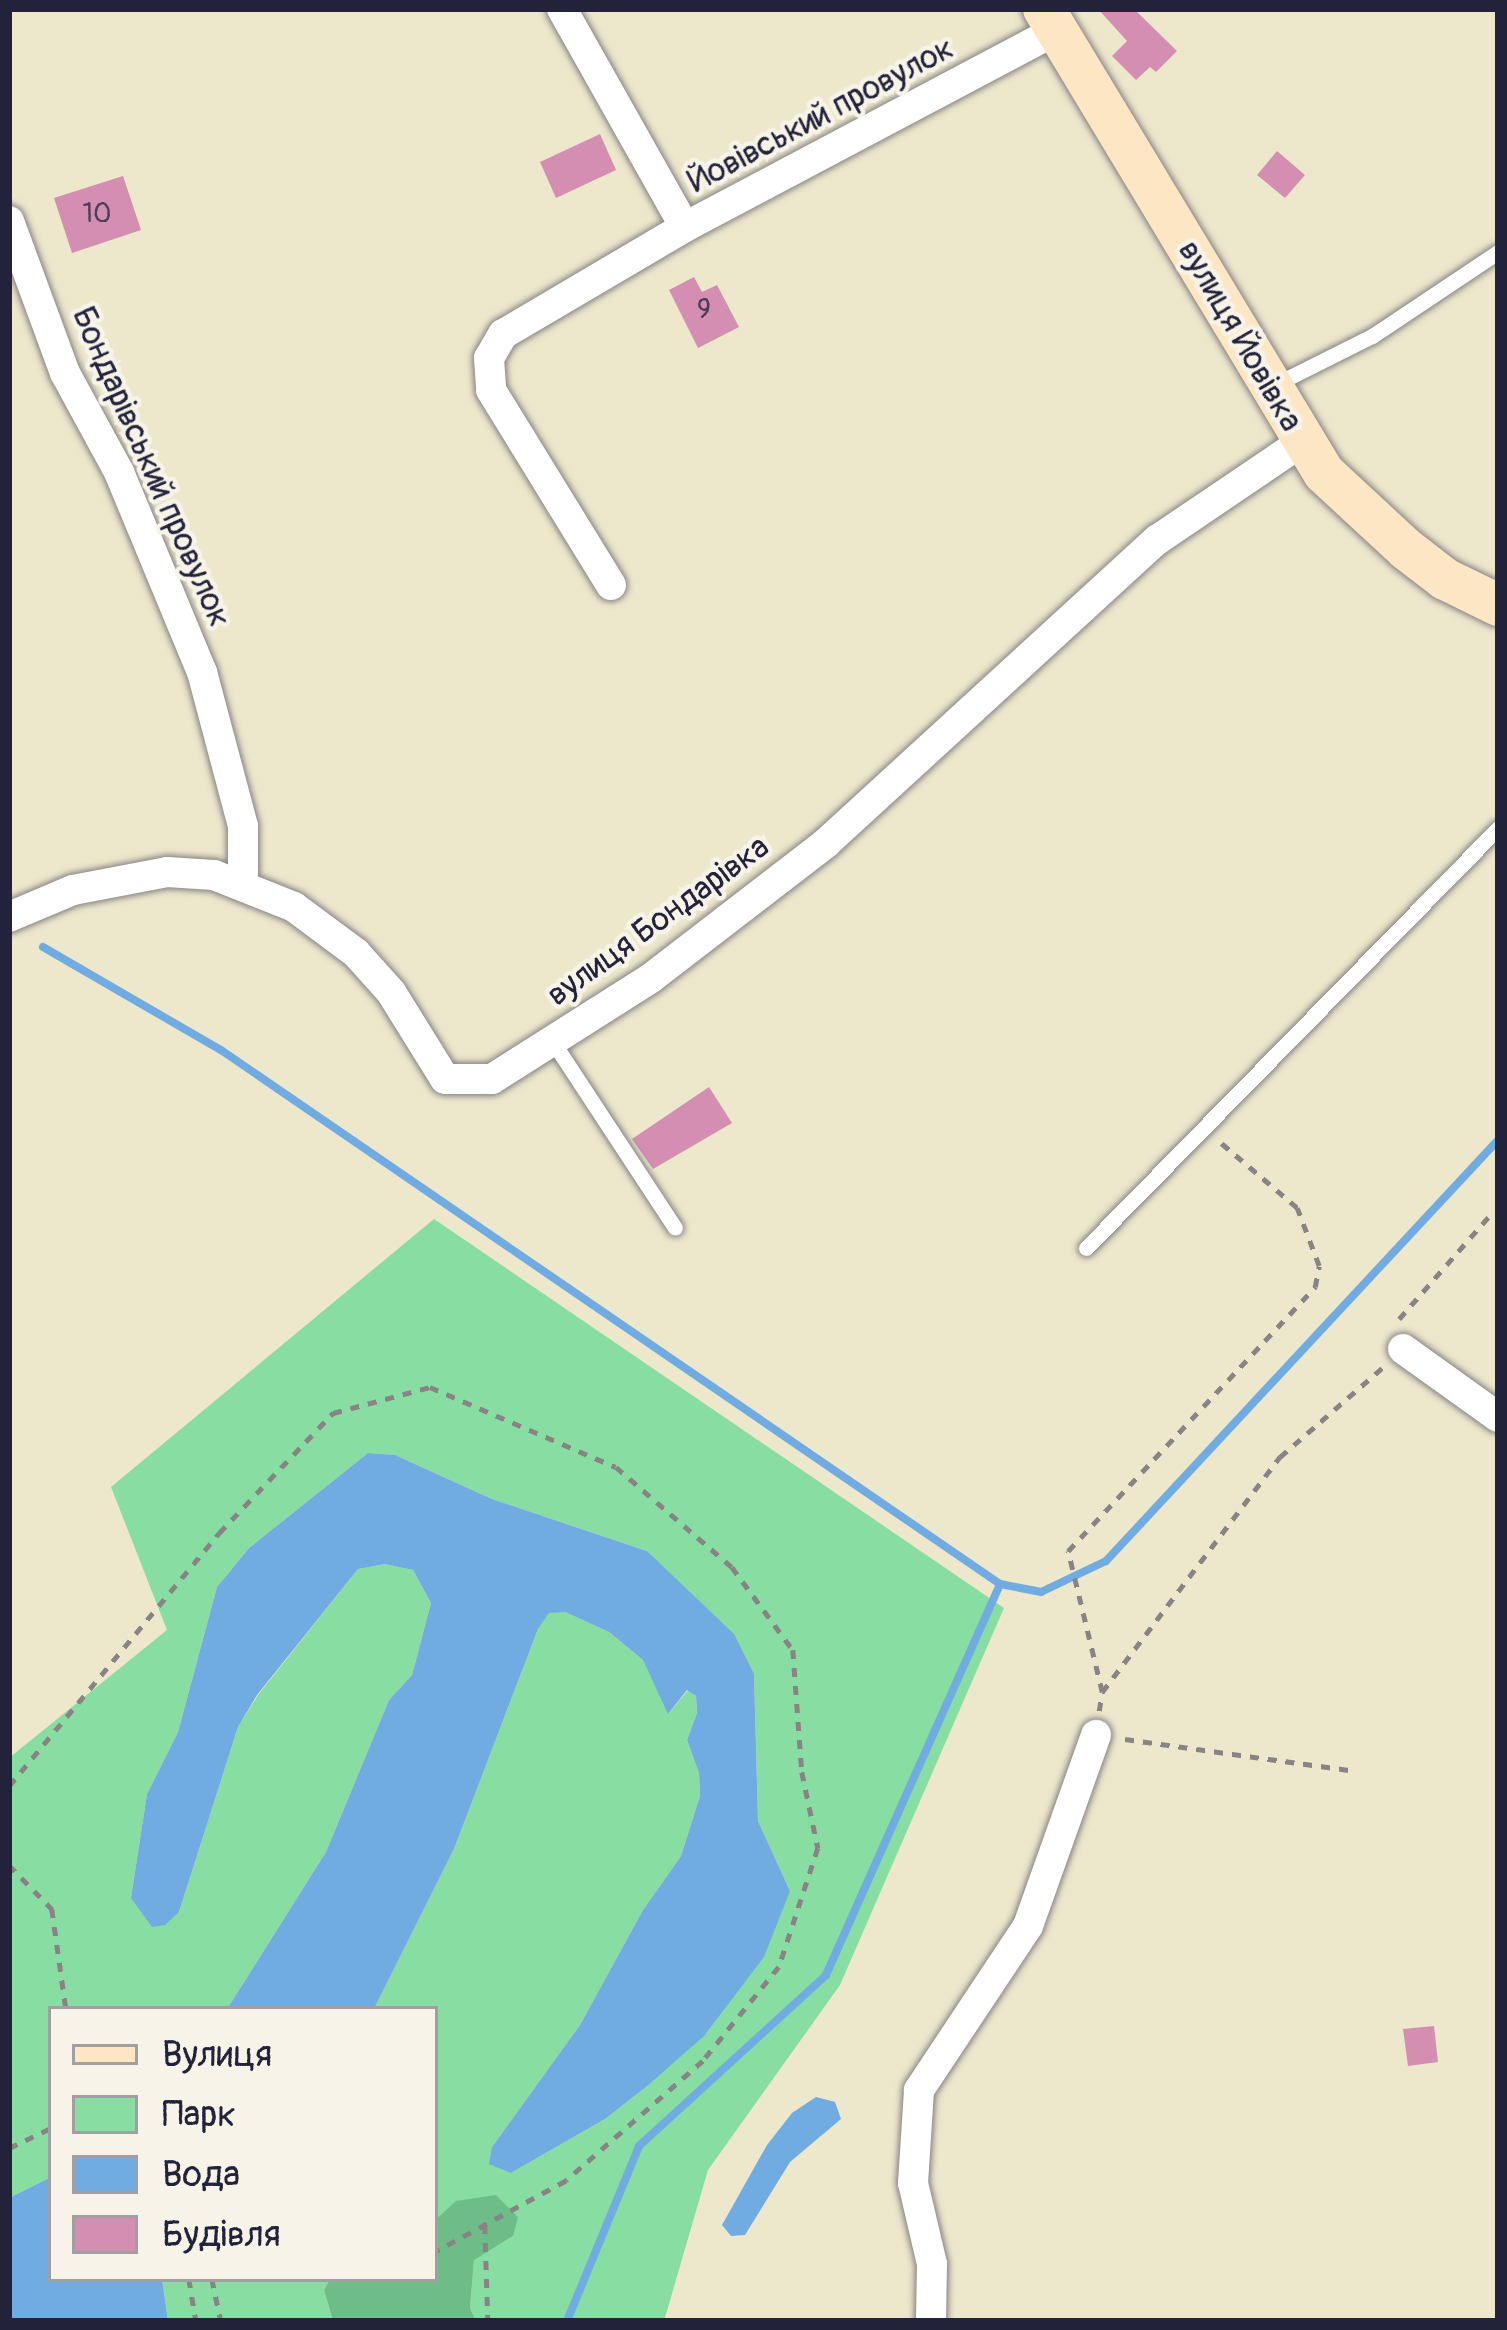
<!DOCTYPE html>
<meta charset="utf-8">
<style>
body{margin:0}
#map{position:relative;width:1507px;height:2330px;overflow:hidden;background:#ede7cc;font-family:Pangolin,sans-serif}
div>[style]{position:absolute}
.green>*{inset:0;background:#88dea2}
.forest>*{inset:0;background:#6ebd88}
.water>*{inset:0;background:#70ace2}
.stream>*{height:8px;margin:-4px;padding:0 4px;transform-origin:4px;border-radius:4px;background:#70ace2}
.building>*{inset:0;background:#d48eb2}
.path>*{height:4.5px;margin-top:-2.25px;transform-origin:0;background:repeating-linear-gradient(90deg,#888484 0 9px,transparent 0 18px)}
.roads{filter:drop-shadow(0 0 3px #888484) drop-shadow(0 0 3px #888484)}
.lane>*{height:15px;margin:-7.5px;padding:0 7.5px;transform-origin:7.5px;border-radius:7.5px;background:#fff}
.street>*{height:30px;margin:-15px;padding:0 15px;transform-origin:15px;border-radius:15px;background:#fff}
.secondary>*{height:42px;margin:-21px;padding:0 21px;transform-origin:21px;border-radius:21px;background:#fce6c4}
span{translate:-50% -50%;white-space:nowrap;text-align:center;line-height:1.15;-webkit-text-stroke:9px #f7f3e8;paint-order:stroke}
.number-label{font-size:27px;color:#4e3d59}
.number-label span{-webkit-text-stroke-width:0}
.street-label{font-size:33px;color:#22223b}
.frame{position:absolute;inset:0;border:12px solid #22223b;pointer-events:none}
.legend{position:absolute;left:48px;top:2006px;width:390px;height:276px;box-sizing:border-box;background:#f7f3e8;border:3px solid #a29fa3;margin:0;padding:15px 21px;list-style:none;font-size:36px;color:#22223b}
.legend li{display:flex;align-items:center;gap:24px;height:60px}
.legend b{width:60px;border:3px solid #a29fa3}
</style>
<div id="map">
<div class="green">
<i style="clip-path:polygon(434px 1219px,1004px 1608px,840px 1985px,708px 2170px,664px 2321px,476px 2321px,470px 2308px,474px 2259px,513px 2236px,457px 2201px,435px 2220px,435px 2009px,374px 2009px,454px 1849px,538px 1629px,549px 1612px,565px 1612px,609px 1632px,643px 1660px,669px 1713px,688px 1690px,696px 1696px,697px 1713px,687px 1740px,699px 1773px,700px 1796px,681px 1856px,643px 1910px,580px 2025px,492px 2147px,511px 2173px,605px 2119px,646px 2087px,790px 1891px,758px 1821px,754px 1674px,647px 1551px,492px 1499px,395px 1455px,368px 1453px,249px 1548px,217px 1587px,178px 1732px,147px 1794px,131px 1898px,179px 1912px,238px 1727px,258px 1695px,358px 1569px,385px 1564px,413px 1570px,431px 1603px,412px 1675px,389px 1700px,326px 1852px,227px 2009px,51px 2009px,51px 2177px,9px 2198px,9px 1758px,167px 1630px,111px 1487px)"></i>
<i style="clip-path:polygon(162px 2279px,330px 2279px,324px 2290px,333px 2321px,168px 2321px)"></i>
</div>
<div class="forest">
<i style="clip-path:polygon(496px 2195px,518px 2217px,513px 2236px,474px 2260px,470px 2308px,476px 2321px,333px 2321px,324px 2290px,330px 2279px,435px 2279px,435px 2220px,456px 2201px)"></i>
</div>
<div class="water">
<i style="clip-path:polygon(368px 1453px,395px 1455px,492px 1499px,647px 1551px,734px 1634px,754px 1674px,758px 1821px,790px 1891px,764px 1957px,704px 2036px,646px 2087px,605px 2119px,511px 2173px,489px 2164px,492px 2147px,580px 2025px,643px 1910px,681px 1856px,700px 1796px,699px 1773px,687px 1740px,697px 1713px,696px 1696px,687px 1690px,668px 1714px,643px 1660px,609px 1632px,565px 1612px,549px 1613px,538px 1629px,454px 1849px,374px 2009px,227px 2009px,326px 1852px,389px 1700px,412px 1675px,431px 1603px,413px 1570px,385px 1564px,358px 1569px,257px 1695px,238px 1727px,179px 1912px,165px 1925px,152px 1927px,131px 1898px,147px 1794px,178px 1732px,217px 1587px,249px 1548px)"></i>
<i style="clip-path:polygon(816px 2097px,835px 2102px,841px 2119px,790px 2162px,745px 2235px,731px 2236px,722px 2225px,767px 2145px,792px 2113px)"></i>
<i style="clip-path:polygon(51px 2177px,51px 2279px,162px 2279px,168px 2321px,9px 2321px,9px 2198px)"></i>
</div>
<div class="stream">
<i style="left:43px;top:947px;width:206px;rotate:30.1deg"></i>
<i style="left:221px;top:1050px;width:944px;rotate:34.43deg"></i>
<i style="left:1000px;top:1584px;width:42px;rotate:11deg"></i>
<i style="left:1041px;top:1592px;width:72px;rotate:-25.5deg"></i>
<i style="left:1106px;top:1561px;width:575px;rotate:-47.04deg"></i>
<i style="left:567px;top:2321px;width:189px;rotate:-67.6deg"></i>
<i style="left:639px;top:2146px;width:253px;rotate:-42.4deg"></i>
<i style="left:826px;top:1975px;width:428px;rotate:-66deg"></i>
</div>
<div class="building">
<i style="clip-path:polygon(1098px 9px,1134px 9px,1177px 51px,1156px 72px,1150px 67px,1136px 80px,1112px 56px,1127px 41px)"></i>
<i style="clip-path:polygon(600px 134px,616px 170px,556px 198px,540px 162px)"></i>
<i style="clip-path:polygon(1277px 151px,1305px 175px,1285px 198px,1257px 175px)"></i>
<i style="clip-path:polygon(123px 176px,141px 230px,72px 253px,54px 198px)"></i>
<i style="clip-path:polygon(694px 277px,702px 292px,717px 285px,739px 327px,698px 348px,669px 290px)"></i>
<i style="clip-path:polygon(709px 1087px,732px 1123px,653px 1169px,632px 1139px)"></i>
<i style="clip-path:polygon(1434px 2026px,1438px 2062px,1408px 2066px,1403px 2029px)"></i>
</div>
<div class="path">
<i style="left:1399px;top:1319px;width:138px;rotate:-48.8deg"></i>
<i style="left:1102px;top:1692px;width:145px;rotate:-103.6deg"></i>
<i style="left:1068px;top:1551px;width:362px;rotate:-46.9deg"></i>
<i style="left:1315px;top:1287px;width:21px;rotate:-79deg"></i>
<i style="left:1319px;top:1266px;width:62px;rotate:-110.8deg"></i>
<i style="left:1297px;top:1208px;width:105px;rotate:-139.6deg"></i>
<i style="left:1099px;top:1711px;width:19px;rotate:-81deg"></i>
<i style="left:1102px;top:1692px;width:295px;rotate:-52.9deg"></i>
<i style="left:1280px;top:1457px;width:137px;rotate:-41.1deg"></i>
<i style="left:1125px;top:1739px;width:226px;rotate:7.9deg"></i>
<i style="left:9px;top:1786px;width:329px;rotate:-50.3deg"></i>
<i style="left:219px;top:1533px;width:166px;rotate:-46.5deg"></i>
<i style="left:333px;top:1413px;width:100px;rotate:-15deg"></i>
<i style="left:430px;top:1387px;width:202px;rotate:23.3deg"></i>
<i style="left:616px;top:1467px;width:153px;rotate:40.8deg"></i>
<i style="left:732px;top:1567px;width:103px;rotate:53.7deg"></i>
<i style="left:793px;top:1650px;width:122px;rotate:85.8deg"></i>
<i style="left:802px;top:1772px;width:78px;rotate:78.1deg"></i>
<i style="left:818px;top:1848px;width:125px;rotate:108.1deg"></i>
<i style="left:779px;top:1967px;width:121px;rotate:129deg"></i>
<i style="left:703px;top:2061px;width:182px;rotate:138.8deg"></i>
<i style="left:566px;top:2181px;width:149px;rotate:151.5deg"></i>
<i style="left:9px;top:1865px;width:62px;rotate:45.7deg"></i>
<i style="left:52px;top:1909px;width:101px;rotate:82deg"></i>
<i style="left:9px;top:2148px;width:47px;rotate:-25.5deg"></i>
<i style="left:485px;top:2225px;width:96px;rotate:88.2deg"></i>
<i style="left:189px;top:2279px;width:43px;rotate:80.5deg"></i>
<i style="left:212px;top:2279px;width:43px;rotate:77.9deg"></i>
</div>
<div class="roads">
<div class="lane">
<i style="left:1274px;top:385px;width:110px;rotate:-26.6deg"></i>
<i style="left:1372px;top:336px;width:151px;rotate:-33.7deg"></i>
<i style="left:553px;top:1042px;width:222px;rotate:56.7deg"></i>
<i style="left:1086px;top:1248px;width:588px;rotate:-45.55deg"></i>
</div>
<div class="street">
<i style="left:562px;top:9px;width:250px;rotate:60.6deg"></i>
<i style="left:685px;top:227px;width:211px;rotate:149.5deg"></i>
<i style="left:503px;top:334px;width:28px;rotate:120deg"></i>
<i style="left:489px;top:358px;width:32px;rotate:86deg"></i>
<i style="left:491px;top:390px;width:229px;rotate:58.4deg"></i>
<i style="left:9px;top:221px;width:162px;rotate:69.8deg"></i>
<i style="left:65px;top:373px;width:113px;rotate:61.4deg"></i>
<i style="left:119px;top:472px;width:217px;rotate:67.5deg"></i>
<i style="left:202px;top:672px;width:159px;rotate:75.1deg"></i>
<i style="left:243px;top:826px;width:60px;rotate:90deg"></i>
<i style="left:685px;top:227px;width:417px;rotate:-27.9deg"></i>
<i style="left:9px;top:917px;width:69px;rotate:-22.9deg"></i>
<i style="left:73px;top:890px;width:96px;rotate:-10.8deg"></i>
<i style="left:167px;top:872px;width:47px;rotate:3.7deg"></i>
<i style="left:214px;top:875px;width:86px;rotate:21.8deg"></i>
<i style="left:294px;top:907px;width:77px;rotate:36.6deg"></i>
<i style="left:356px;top:953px;width:52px;rotate:48.1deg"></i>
<i style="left:391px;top:992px;width:102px;rotate:58.2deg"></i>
<i style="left:445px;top:1079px;width:47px"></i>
<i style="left:492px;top:1079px;width:188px;rotate:-32.4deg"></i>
<i style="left:651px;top:978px;width:221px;rotate:-37.6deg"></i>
<i style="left:826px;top:843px;width:449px;rotate:-42.5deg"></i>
<i style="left:1157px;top:540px;width:175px;rotate:-34.1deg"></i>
<i style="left:1403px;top:1349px;width:117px;rotate:35.6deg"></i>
<i style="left:931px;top:2321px;width:57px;rotate:-89deg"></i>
<i style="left:932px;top:2264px;width:83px;rotate:-103.2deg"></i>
<i style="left:913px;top:2183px;width:93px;rotate:-86.3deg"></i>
<i style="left:919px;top:2090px;width:197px;rotate:-56.4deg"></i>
<i style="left:1028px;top:1926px;width:203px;rotate:-70.4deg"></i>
</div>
<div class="secondary">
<i style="left:1044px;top:9px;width:542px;rotate:58.89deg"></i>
<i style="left:1324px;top:473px;width:112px;rotate:42.8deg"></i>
<i style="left:1406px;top:549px;width:49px;rotate:37.6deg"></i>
<i style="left:1445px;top:579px;width:59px;rotate:26.1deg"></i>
</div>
</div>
<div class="number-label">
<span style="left:97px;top:214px">10</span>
<span style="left:704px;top:310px">9</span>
</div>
<div class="street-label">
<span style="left:821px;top:115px;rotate:-28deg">Йовівський провулок</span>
<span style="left:1240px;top:336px;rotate:60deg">вулиця Йовівка</span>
<span style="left:151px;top:467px;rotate:66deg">Бондарівський провулок</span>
<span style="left:658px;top:921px;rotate:-36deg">вулиця Бондарівка</span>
</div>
<div class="frame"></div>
<ul class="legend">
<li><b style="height:15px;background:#fce6c4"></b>Вулиця</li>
<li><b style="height:33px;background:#88dea2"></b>Парк</li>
<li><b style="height:33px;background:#70ace2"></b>Вода</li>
<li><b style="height:33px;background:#d48eb2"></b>Будівля</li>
</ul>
</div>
